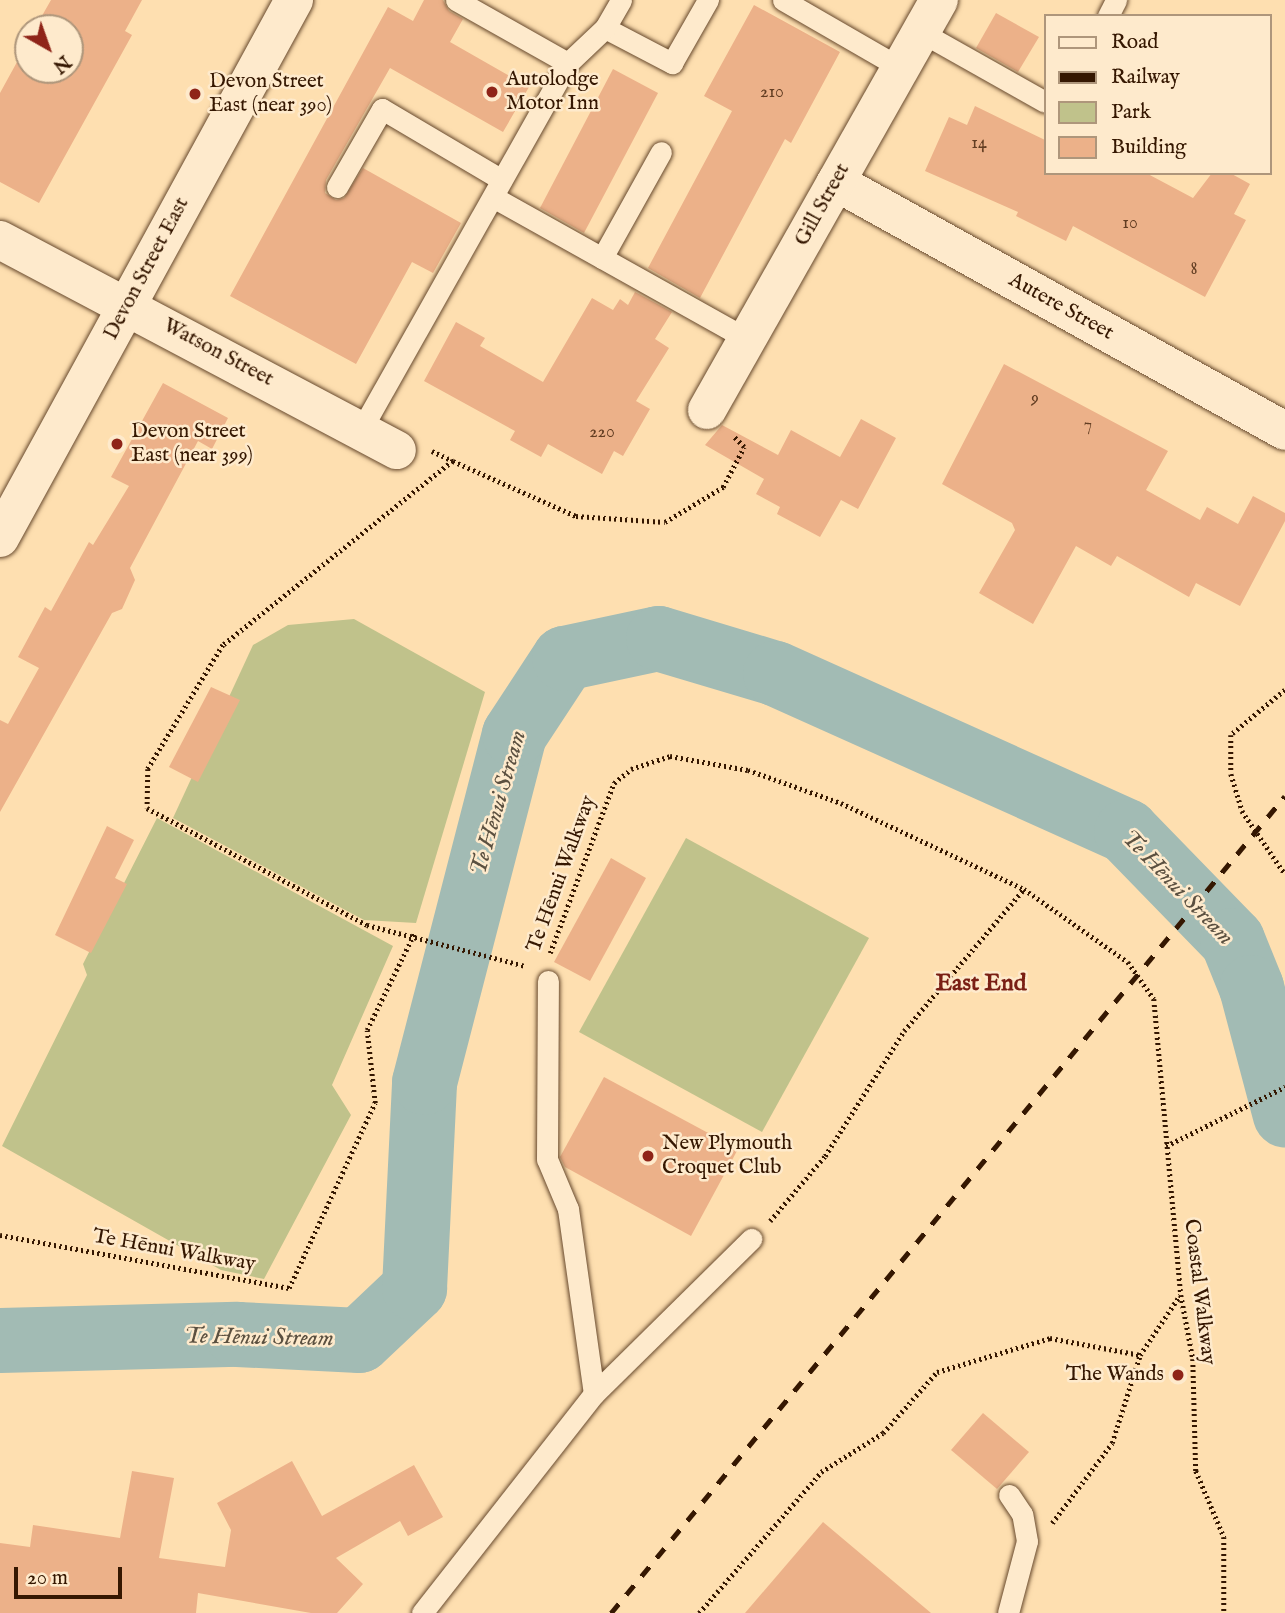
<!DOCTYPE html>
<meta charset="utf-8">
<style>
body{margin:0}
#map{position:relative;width:1285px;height:1613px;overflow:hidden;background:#fedfb0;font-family:"IM FELL English",serif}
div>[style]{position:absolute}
.green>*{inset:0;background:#c0c28b}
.river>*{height:65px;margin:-32.5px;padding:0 32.5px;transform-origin:32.5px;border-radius:32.5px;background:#a2bbb4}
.building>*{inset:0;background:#ecb189}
.path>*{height:4.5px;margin-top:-2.25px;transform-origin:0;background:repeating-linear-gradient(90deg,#351701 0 2px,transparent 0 5.5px)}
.roads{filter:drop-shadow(0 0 2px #67492d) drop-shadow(0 0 2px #67492d)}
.service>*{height:21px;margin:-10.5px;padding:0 10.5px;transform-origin:10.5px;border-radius:10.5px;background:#feeacc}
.minor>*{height:38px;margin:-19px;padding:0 19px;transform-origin:19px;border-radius:19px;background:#feeacc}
.secondary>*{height:38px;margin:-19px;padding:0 19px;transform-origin:19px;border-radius:19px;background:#feeacc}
.rail>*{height:5px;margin-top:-2.5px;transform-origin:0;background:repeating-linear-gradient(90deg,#351701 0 12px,transparent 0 24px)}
.dots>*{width:19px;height:19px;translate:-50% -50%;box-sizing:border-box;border:4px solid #feeacc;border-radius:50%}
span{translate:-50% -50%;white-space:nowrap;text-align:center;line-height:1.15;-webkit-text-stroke:5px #feeacc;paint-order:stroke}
.number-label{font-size:18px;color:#633e23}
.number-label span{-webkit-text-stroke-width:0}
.poi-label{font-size:21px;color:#351701}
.left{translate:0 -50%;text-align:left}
.right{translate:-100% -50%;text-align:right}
.street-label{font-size:21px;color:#351701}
.water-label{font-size:23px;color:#5b5040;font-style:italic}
.quarter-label{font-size:24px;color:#7a1f14;font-weight:700}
.legend{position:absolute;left:1044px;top:14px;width:228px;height:161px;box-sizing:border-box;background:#feeacc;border:2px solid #ae967b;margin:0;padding:9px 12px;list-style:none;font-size:21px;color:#351701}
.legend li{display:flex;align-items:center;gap:14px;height:35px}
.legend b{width:35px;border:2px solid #ae967b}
.north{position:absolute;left:14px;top:14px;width:70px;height:70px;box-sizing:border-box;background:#feeacc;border:2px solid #ae967b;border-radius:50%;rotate:140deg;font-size:19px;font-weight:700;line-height:28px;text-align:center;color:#351701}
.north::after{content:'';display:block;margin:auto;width:24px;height:32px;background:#8f2418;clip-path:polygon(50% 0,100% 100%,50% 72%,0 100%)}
.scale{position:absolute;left:14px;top:1567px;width:108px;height:32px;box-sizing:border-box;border:4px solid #351701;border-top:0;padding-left:9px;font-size:21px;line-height:24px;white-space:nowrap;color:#351701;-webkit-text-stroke:5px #feeacc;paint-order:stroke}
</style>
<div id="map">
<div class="green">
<i style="clip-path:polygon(354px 619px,485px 692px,416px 923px,364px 920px,173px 818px,253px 645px,288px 625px)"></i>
<i style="clip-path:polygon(157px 818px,393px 946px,332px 1085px,351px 1115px,264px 1279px,221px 1270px,2px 1146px,87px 975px,83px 964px)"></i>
<i style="clip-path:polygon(686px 838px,869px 938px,762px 1132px,579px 1032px)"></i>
</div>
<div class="river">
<i style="left:0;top:1340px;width:237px;rotate:-1.5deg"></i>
<i style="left:237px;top:1334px;width:122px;rotate:2.8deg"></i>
<i style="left:359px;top:1340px;width:76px;rotate:-43.4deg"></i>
<i style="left:414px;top:1288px;width:206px;rotate:-87.2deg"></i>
<i style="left:424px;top:1082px;width:359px;rotate:-75.5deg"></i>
<i style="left:514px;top:734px;width:91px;rotate:-56.7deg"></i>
<i style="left:564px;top:658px;width:96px;rotate:-12deg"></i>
<i style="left:658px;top:638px;width:122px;rotate:16.7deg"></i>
<i style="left:775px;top:673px;width:385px;rotate:24.2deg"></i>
<i style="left:1126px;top:831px;width:152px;rotate:45.8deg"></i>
<i style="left:1232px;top:940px;width:51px;rotate:68deg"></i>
<i style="left:1251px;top:987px;width:132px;rotate:75.1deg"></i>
</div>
<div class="building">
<i style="clip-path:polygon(51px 0,142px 0,125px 31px,132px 35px,39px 203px,0 182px,0 93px,28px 42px,28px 70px,70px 70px,70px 28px,35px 28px)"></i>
<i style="clip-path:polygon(424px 0,443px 0,449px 11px,463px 19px,450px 42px,529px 87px,503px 132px,390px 68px,326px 180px,325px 193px,336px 200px,344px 198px,363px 168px,461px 223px,433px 273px,412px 262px,356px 364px,230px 296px,388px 7px,413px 21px)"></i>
<i style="clip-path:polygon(754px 5px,840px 52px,791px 143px,785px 139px,700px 298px,648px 268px,732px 111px,704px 96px)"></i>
<i style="clip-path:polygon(996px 13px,1039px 37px,1018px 72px,976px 48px)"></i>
<i style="clip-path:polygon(613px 69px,658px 93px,584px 233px,540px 208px)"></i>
<i style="clip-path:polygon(975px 106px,1045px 140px,1045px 173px,1146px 173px,1193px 198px,1212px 173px,1230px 173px,1250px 184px,1234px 214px,1246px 220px,1205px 297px,1073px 226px,1066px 241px,1016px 216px,1018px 212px,925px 171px,949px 117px,967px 125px)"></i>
<i style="clip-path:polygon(635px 292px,672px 312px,655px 339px,669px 348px,636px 401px,650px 409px,623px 456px,614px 451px,602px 474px,548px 444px,541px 457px,510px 440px,515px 431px,424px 381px,456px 322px,485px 338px,480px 346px,543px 382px,592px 298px,613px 310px,620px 299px,628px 305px)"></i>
<i style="clip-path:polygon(1004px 364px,1168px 451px,1146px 490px,1200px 520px,1207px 507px,1238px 524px,1253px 496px,1285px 513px,1285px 521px,1240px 606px,1196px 583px,1189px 597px,1117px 556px,1111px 566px,1076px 546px,1033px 624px,979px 593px,1015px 530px,1012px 523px,942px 484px)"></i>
<i style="clip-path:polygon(163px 383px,228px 418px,212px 449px,198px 441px,130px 568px,135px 580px,122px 609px,112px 613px,0 812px,0 720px,8px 724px,39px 668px,18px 657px,45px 607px,51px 611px,89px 542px,93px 545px,129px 486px,111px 477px)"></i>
<i style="clip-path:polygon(861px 419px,896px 438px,858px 509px,841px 500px,820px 537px,777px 514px,780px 507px,756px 494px,764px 479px,705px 445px,722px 425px,778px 455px,791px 430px,840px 457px)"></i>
<i style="clip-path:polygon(211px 687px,240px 700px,198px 782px,169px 767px)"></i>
<i style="clip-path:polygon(107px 826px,134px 840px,115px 878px,127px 884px,91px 953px,55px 935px)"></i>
<i style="clip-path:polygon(611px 858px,646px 878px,590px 981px,554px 962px)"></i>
<i style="clip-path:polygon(604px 1077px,738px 1149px,691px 1236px,565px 1167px,560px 1157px)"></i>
<i style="clip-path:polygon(983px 1413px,1029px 1452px,997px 1489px,951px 1450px)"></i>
<i style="clip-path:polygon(292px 1461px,322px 1516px,414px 1465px,443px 1517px,408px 1536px,400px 1521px,336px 1558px,363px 1584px,337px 1613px,311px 1613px,198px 1593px,196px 1613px,0 1613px,0 1543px,30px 1547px,33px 1525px,120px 1538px,132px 1471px,174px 1478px,159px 1558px,225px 1567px,231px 1530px,217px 1503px)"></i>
<i style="clip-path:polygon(823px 1522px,931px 1613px,745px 1613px)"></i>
</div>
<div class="path">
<i style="left:432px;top:451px;width:23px;rotate:25deg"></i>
<i style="left:453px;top:461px;width:295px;rotate:141.3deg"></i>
<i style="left:223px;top:645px;width:145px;rotate:121.2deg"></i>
<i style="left:148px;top:769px;width:39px;rotate:91deg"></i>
<i style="left:147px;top:808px;width:249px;rotate:28deg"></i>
<i style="left:367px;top:925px;width:163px;rotate:14.5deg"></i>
<i style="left:453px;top:461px;width:135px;rotate:24.1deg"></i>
<i style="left:576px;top:516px;width:89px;rotate:3.9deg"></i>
<i style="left:665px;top:522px;width:68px;rotate:-31.1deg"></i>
<i style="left:723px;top:487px;width:45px;rotate:-62.3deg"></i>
<i style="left:744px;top:447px;width:16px;rotate:-135deg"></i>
<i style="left:1285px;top:690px;width:70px;rotate:140.2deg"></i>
<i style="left:1231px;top:735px;width:39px;rotate:90deg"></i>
<i style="left:1231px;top:774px;width:39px;rotate:73deg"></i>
<i style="left:1242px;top:811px;width:76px;rotate:55.7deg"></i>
<i style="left:550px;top:953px;width:182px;rotate:-69.4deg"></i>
<i style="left:614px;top:783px;width:22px;rotate:-39deg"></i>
<i style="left:631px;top:769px;width:41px;rotate:-18.4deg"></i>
<i style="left:670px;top:756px;width:79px;rotate:10.2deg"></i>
<i style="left:748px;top:770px;width:99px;rotate:19.5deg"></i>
<i style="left:841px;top:803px;width:202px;rotate:25.2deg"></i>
<i style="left:1024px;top:889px;width:127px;rotate:35.1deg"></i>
<i style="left:1128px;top:962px;width:45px;rotate:54.9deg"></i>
<i style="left:1154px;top:999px;width:297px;rotate:84.8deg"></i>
<i style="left:1181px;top:1295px;width:65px;rotate:79.4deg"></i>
<i style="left:1193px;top:1359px;width:112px;rotate:88.5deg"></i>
<i style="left:1196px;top:1471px;width:72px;rotate:67deg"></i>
<i style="left:1224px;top:1537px;width:76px;rotate:90deg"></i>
<i style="left:1166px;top:1146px;width:133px;rotate:-26.4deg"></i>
<i style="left:770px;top:1221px;width:85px;rotate:-49.8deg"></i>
<i style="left:825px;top:1156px;width:148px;rotate:-57.7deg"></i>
<i style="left:904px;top:1031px;width:186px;rotate:-49.8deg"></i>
<i style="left:0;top:1235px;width:294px;rotate:10.4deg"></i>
<i style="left:289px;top:1288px;width:204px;rotate:-65.1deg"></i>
<i style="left:375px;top:1103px;width:73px;rotate:-96.3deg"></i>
<i style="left:367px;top:1030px;width:107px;rotate:-63.9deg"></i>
<i style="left:1052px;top:1523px;width:100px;rotate:-53.1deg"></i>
<i style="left:1112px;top:1443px;width:92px;rotate:-72.3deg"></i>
<i style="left:1140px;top:1355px;width:72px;rotate:-56.3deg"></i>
<i style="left:699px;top:1613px;width:186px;rotate:-49.1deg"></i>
<i style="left:821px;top:1472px;width:73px;rotate:-32.2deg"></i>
<i style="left:883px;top:1433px;width:81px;rotate:-48.5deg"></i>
<i style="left:937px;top:1372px;width:118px;rotate:-16.7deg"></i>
<i style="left:1050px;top:1338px;width:92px;rotate:10.7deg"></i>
</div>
<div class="roads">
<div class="service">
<i style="left:456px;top:0;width:129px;rotate:29.4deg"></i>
<i style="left:783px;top:0;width:136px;rotate:30deg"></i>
<i style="left:1108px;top:16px;width:18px;rotate:-63deg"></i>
<i style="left:605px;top:28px;width:76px;rotate:27.6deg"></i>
<i style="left:672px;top:63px;width:73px;rotate:-60.3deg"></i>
<i style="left:921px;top:32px;width:142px;rotate:29.4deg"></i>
<i style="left:337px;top:187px;width:90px;rotate:-60deg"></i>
<i style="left:382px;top:109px;width:139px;rotate:30.6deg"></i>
<i style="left:493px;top:197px;width:291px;rotate:29.2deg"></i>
<i style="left:602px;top:258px;width:121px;rotate:-60.9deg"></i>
<i style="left:361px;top:430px;width:421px;rotate:-60.6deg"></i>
<i style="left:568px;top:63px;width:51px;rotate:-43.4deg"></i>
<i style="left:605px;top:28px;width:32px;rotate:-60deg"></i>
<i style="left:594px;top:1394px;width:221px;rotate:-44.6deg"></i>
<i style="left:422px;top:1613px;width:278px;rotate:-51.9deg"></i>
<i style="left:594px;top:1394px;width:187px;rotate:-98deg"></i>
<i style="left:568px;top:1209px;width:54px;rotate:-112.8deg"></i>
<i style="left:547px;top:1159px;width:178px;rotate:-89.7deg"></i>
<i style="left:1008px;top:1613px;width:74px;rotate:-75.2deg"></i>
<i style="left:1027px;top:1541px;width:27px;rotate:-100deg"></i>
<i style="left:1022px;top:1514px;width:23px;rotate:-124deg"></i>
</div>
<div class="minor">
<i style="left:836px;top:182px;width:513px;rotate:29.01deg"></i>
<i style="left:0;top:240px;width:449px;rotate:27.9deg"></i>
<i style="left:707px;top:410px;width:471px;rotate:-60.5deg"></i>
</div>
<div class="secondary">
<i style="left:0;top:538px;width:613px;rotate:-61.34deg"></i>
</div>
</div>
<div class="rail">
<i style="left:611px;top:1613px;width:1059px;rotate:-50.48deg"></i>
</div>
<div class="dots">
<i style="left:492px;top:92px;background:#8f2418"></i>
<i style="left:195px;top:94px;background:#8f2418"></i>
<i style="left:117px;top:444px;background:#8f2418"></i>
<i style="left:648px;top:1156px;background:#8f2418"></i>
<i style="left:1178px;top:1375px;background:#8f2418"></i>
</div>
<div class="number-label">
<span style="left:772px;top:93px">210</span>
<span style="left:979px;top:144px">14</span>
<span style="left:1130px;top:224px">10</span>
<span style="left:1194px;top:270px">8</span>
<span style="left:1035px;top:399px">9</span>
<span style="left:1088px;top:426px">7</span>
<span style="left:602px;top:433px">220</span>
</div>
<div class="poi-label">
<span class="left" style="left:506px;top:92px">Autolodge<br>Motor Inn</span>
<span class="left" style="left:209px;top:94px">Devon Street<br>East (near 390)</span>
<span class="left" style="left:131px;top:444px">Devon Street<br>East (near 399)</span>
<span class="left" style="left:662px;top:1156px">New Plymouth<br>Croquet Club</span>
<span class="right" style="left:1164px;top:1375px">The Wands</span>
</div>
<div class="street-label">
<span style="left:823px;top:205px;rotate:-61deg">Gill Street</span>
<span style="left:147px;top:269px;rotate:-62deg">Devon Street East</span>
<span style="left:1061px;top:307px;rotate:29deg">Autere Street</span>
<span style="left:218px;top:353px;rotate:28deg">Watson Street</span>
<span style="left:562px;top:874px;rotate:-70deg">Te Hēnui Walkway</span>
<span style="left:174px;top:1251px;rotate:10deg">Te Hēnui Walkway</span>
<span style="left:1199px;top:1292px;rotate:83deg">Coastal Walkway</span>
</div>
<div class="water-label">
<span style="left:499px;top:803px;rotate:-74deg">Te Hēnui Stream</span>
<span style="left:1177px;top:888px;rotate:46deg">Te Hēnui Stream</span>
<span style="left:259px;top:1338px;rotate:1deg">Te Hēnui Stream</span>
</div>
<div class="quarter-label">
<span style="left:981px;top:984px">East End</span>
</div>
<ul class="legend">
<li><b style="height:9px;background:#feeacc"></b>Road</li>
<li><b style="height:9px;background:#351701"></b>Railway</li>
<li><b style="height:19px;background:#c0c28b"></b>Park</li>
<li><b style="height:19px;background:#ecb189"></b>Building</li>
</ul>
<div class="north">N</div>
<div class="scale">20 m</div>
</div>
